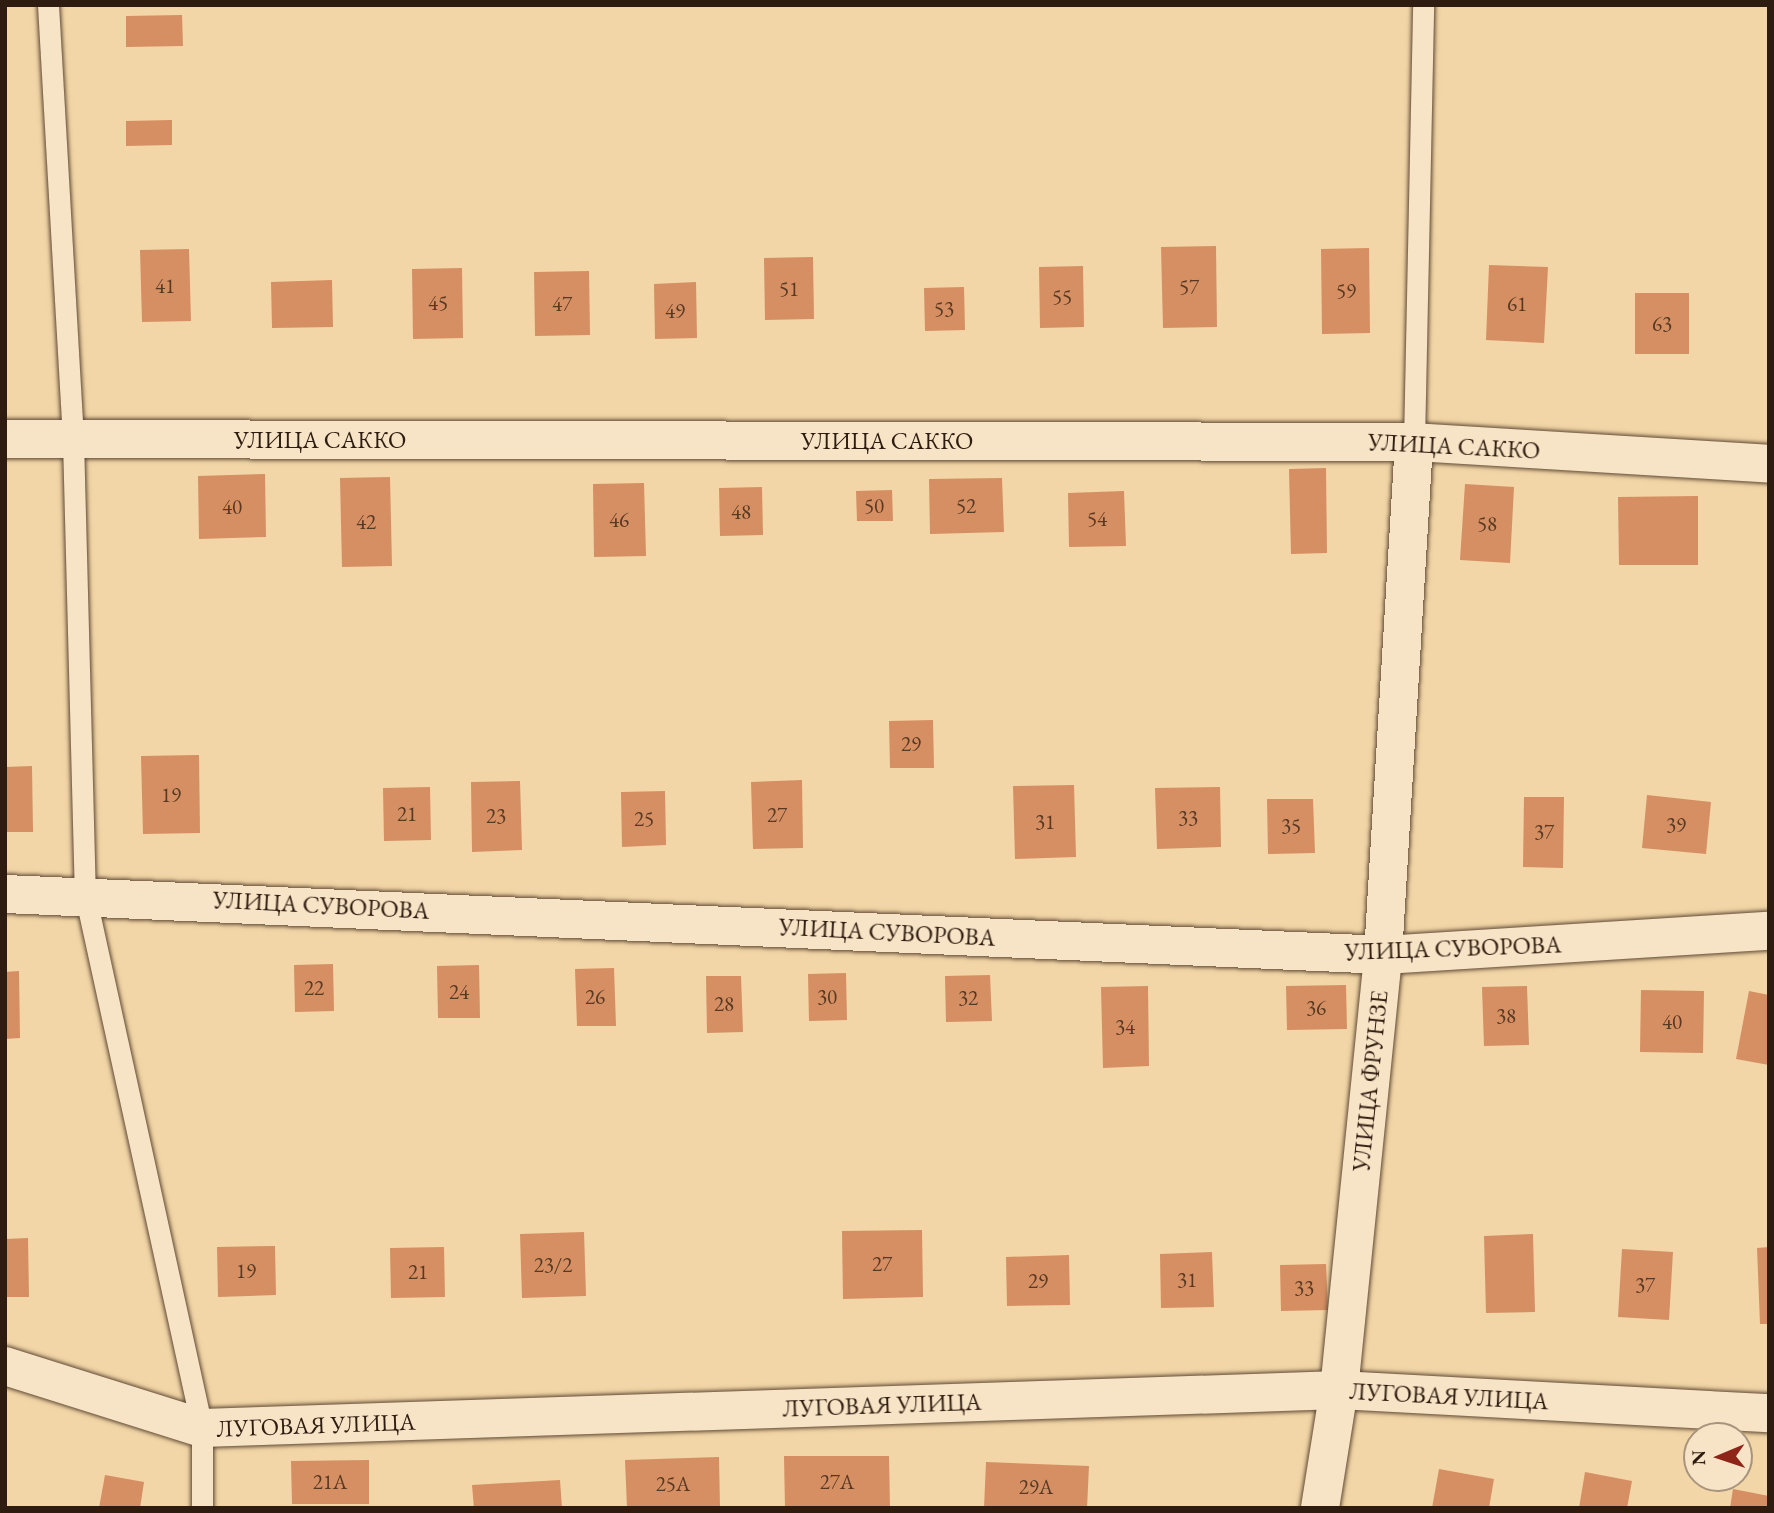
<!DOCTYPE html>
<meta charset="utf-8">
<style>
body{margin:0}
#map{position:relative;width:1774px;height:1513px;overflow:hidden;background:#f2d6a7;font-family:"EB Garamond",serif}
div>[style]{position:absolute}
.building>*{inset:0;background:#d58f62}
.roads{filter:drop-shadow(0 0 2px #604a36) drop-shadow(0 0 2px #604a36)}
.service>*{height:21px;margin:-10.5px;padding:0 10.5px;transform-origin:10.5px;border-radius:10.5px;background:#f7e4c6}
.minor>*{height:38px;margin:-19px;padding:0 19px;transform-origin:19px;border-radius:19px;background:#f7e4c6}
span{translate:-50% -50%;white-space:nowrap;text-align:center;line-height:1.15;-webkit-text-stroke:6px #f7e4c6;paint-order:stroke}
.number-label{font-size:21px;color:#583924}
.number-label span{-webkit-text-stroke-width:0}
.street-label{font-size:24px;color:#2f1c10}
.frame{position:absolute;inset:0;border:7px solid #2f1c10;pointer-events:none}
.north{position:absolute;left:1683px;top:1422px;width:70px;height:70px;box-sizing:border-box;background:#f7e4c6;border:2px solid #a7947d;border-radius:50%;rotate:268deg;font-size:19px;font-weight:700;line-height:28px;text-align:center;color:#2f1c10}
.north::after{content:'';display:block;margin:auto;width:24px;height:32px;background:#8f2418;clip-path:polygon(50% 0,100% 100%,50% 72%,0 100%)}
</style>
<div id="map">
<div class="building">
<i style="clip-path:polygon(182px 15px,183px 46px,126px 47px,126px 16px)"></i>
<i style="clip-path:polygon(172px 120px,172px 145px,126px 146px,126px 121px)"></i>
<i style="clip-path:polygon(1216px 246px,1217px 327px,1163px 328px,1161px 247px)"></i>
<i style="clip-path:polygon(1369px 248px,1370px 333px,1322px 334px,1321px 249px)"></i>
<i style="clip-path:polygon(189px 249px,191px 321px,142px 322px,140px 250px)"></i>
<i style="clip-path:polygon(813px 257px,814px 319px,765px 320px,764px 258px)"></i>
<i style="clip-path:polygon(1489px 265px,1548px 267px,1544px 343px,1486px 340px)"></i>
<i style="clip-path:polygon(1083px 266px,1084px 327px,1040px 328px,1039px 267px)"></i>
<i style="clip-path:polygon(462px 268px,463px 338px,413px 339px,412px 269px)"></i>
<i style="clip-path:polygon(589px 271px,590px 335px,535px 336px,534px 272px)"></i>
<i style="clip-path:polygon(332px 280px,333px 327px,272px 328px,271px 282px)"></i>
<i style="clip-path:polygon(696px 282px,697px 338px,655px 339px,654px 284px)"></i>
<i style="clip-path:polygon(964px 287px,965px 330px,925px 331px,924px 288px)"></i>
<i style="clip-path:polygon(1635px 293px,1689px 293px,1689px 354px,1635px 354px)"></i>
<i style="clip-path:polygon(1326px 468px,1327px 553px,1291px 554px,1289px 469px)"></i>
<i style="clip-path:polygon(265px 474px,266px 537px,199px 539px,198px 476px)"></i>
<i style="clip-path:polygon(390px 477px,392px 566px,342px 567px,340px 478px)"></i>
<i style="clip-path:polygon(1002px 478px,1004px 532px,930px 534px,929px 479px)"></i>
<i style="clip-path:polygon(644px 483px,646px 556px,594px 557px,593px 484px)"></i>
<i style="clip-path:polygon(1465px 484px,1514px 487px,1510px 563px,1460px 560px)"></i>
<i style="clip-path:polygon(762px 487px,763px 535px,720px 536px,719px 488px)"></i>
<i style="clip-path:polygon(892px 490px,893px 521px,857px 521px,856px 491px)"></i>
<i style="clip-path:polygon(1124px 491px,1126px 546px,1069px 547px,1068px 493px)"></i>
<i style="clip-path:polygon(1698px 496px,1698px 565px,1619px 565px,1618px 497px)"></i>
<i style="clip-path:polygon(933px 720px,934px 768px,890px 768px,889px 721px)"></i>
<i style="clip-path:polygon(199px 755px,200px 833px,143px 834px,141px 756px)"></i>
<i style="clip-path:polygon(32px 766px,33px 832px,5px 832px,5px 767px)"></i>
<i style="clip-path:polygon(802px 780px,803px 848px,753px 849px,751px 782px)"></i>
<i style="clip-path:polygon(520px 781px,522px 850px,472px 852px,471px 782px)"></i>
<i style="clip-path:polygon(1074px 785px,1076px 857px,1015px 859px,1013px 786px)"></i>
<i style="clip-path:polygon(430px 787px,431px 840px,384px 841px,383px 788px)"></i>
<i style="clip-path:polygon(1220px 787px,1221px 847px,1157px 849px,1155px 788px)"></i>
<i style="clip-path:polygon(665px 791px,666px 845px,622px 847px,621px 792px)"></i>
<i style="clip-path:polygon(1647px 795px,1711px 802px,1706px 854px,1642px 848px)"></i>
<i style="clip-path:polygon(1524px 797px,1564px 797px,1563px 868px,1523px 867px)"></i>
<i style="clip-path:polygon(1267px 799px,1313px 799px,1315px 853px,1268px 854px)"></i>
<i style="clip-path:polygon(333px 964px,334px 1011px,295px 1012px,294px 965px)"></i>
<i style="clip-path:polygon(479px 965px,480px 1018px,438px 1018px,437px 966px)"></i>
<i style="clip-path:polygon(614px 968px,616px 1026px,577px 1026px,575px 969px)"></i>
<i style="clip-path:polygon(19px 971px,20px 1038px,5px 1039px,5px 972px)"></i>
<i style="clip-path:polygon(846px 973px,847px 1020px,809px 1021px,808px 974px)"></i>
<i style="clip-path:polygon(990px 975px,992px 1021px,946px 1022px,945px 976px)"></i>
<i style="clip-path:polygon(706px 976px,741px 976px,743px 1032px,707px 1033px)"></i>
<i style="clip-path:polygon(1346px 985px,1347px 1029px,1287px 1030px,1286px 986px)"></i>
<i style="clip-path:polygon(1148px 986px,1149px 1066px,1103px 1068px,1101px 987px)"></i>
<i style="clip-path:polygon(1527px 986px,1529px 1045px,1484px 1046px,1482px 987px)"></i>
<i style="clip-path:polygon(1641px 990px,1704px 991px,1703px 1053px,1640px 1052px)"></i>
<i style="clip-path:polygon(1749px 991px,1769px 995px,1769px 1065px,1736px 1059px)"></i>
<i style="clip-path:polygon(922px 1230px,923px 1297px,843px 1299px,842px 1231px)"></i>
<i style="clip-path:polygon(584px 1232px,586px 1296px,522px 1298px,520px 1234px)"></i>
<i style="clip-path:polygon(1533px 1234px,1535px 1312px,1486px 1313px,1484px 1236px)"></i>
<i style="clip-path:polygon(28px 1238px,29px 1297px,5px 1297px,5px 1239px)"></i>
<i style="clip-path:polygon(275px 1246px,276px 1295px,218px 1297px,217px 1247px)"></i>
<i style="clip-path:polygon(444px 1247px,445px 1297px,391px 1298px,390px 1248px)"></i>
<i style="clip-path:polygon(1769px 1247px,1769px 1324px,1760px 1324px,1757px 1248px)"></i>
<i style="clip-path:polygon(1622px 1249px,1673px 1252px,1669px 1320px,1618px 1317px)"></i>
<i style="clip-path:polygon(1212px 1252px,1214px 1307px,1161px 1308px,1160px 1254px)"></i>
<i style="clip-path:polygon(1069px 1255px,1070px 1305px,1007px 1306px,1006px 1257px)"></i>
<i style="clip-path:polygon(1326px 1264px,1328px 1310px,1281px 1311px,1280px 1265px)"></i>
<i style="clip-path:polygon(784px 1456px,889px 1456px,890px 1508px,785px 1508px)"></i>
<i style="clip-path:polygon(719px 1457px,720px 1508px,627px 1508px,625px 1460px)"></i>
<i style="clip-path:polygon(369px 1460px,369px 1504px,292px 1504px,291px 1461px)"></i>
<i style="clip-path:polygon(986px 1462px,1089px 1466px,1087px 1508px,984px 1508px)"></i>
<i style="clip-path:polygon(1439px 1469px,1494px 1479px,1489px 1508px,1432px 1508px)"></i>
<i style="clip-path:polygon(1585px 1472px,1632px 1481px,1627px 1508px,1579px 1508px)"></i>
<i style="clip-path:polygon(105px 1475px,144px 1482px,140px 1508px,99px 1508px)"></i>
<i style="clip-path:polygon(560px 1480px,562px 1508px,474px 1508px,472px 1485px)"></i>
<i style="clip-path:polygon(1733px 1489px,1769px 1496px,1769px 1508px,1730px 1508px)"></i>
</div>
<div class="roads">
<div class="service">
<i style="left:48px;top:5px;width:436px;rotate:86.7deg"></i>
<i style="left:73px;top:440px;width:454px;rotate:88.5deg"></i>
<i style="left:85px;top:894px;width:547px;rotate:77.64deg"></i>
<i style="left:202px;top:1428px;width:80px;rotate:90deg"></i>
<i style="left:1414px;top:442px;width:437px;rotate:-88.8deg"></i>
</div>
<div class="minor">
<i style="left:5px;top:439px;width:1409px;rotate:0.12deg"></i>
<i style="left:1414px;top:442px;width:356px;rotate:3.5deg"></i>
<i style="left:5px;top:894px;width:1379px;rotate:2.53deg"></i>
<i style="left:1383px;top:955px;width:387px;rotate:-3.6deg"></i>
<i style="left:5px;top:1366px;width:207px;rotate:17.5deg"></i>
<i style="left:202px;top:1428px;width:1138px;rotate:-1.91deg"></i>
<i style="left:1339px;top:1390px;width:431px;rotate:3.1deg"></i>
<i style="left:1320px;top:1508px;width:120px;rotate:-80.9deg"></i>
<i style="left:1339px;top:1390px;width:437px;rotate:-84.2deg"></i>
<i style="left:1383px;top:955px;width:514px;rotate:-86.54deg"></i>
</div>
</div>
<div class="number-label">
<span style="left:165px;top:286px">41</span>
<span style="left:1189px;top:287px">57</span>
<span style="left:789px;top:289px">51</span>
<span style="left:1346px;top:291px">59</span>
<span style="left:1062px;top:297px">55</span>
<span style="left:438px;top:303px">45</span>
<span style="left:562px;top:304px">47</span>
<span style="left:1517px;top:304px">61</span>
<span style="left:944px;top:309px">53</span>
<span style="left:675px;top:311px">49</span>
<span style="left:1662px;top:324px">63</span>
<span style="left:874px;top:506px">50</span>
<span style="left:966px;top:506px">52</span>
<span style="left:232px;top:507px">40</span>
<span style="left:741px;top:512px">48</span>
<span style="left:1097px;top:519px">54</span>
<span style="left:619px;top:520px">46</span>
<span style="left:366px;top:522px">42</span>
<span style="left:1487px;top:524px">58</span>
<span style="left:911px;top:744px">29</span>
<span style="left:171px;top:795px">19</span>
<span style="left:407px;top:814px">21</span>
<span style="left:777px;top:815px">27</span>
<span style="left:496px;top:816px">23</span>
<span style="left:1188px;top:818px">33</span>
<span style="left:644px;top:819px">25</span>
<span style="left:1045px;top:822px">31</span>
<span style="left:1676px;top:825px">39</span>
<span style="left:1291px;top:826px">35</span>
<span style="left:1544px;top:832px">37</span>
<span style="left:314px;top:988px">22</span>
<span style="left:459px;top:992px">24</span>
<span style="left:595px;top:997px">26</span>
<span style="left:827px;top:997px">30</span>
<span style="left:968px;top:998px">32</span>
<span style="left:724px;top:1004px">28</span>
<span style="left:1316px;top:1008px">36</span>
<span style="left:1506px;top:1016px">38</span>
<span style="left:1672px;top:1022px">40</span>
<span style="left:1125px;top:1027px">34</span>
<span style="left:882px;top:1264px">27</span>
<span style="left:553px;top:1265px">23/2</span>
<span style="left:246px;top:1271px">19</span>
<span style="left:418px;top:1272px">21</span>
<span style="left:1187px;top:1280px">31</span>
<span style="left:1038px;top:1281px">29</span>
<span style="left:1645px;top:1285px">37</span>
<span style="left:1304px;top:1288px">33</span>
<span style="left:330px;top:1482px">21А</span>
<span style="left:837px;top:1482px">27А</span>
<span style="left:673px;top:1484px">25А</span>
<span style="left:1036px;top:1487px">29А</span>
</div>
<div class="street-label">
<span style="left:320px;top:440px">УЛИЦА САККО</span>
<span style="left:887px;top:441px">УЛИЦА САККО</span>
<span style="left:1454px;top:446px;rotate:3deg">УЛИЦА САККО</span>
<span style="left:321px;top:905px;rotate:3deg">УЛИЦА СУВОРОВА</span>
<span style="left:887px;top:932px;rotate:3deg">УЛИЦА СУВОРОВА</span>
<span style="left:1453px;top:948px;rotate:-2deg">УЛИЦА СУВОРОВА</span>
<span style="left:1370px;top:1081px;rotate:-84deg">УЛИЦА ФРУНЗЕ</span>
<span style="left:1449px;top:1396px;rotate:3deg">ЛУГОВАЯ УЛИЦА</span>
<span style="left:882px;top:1405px;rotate:-2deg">ЛУГОВАЯ УЛИЦА</span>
<span style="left:316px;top:1425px;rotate:-2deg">ЛУГОВАЯ УЛИЦА</span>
</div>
<div class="frame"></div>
<div class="north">N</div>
</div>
